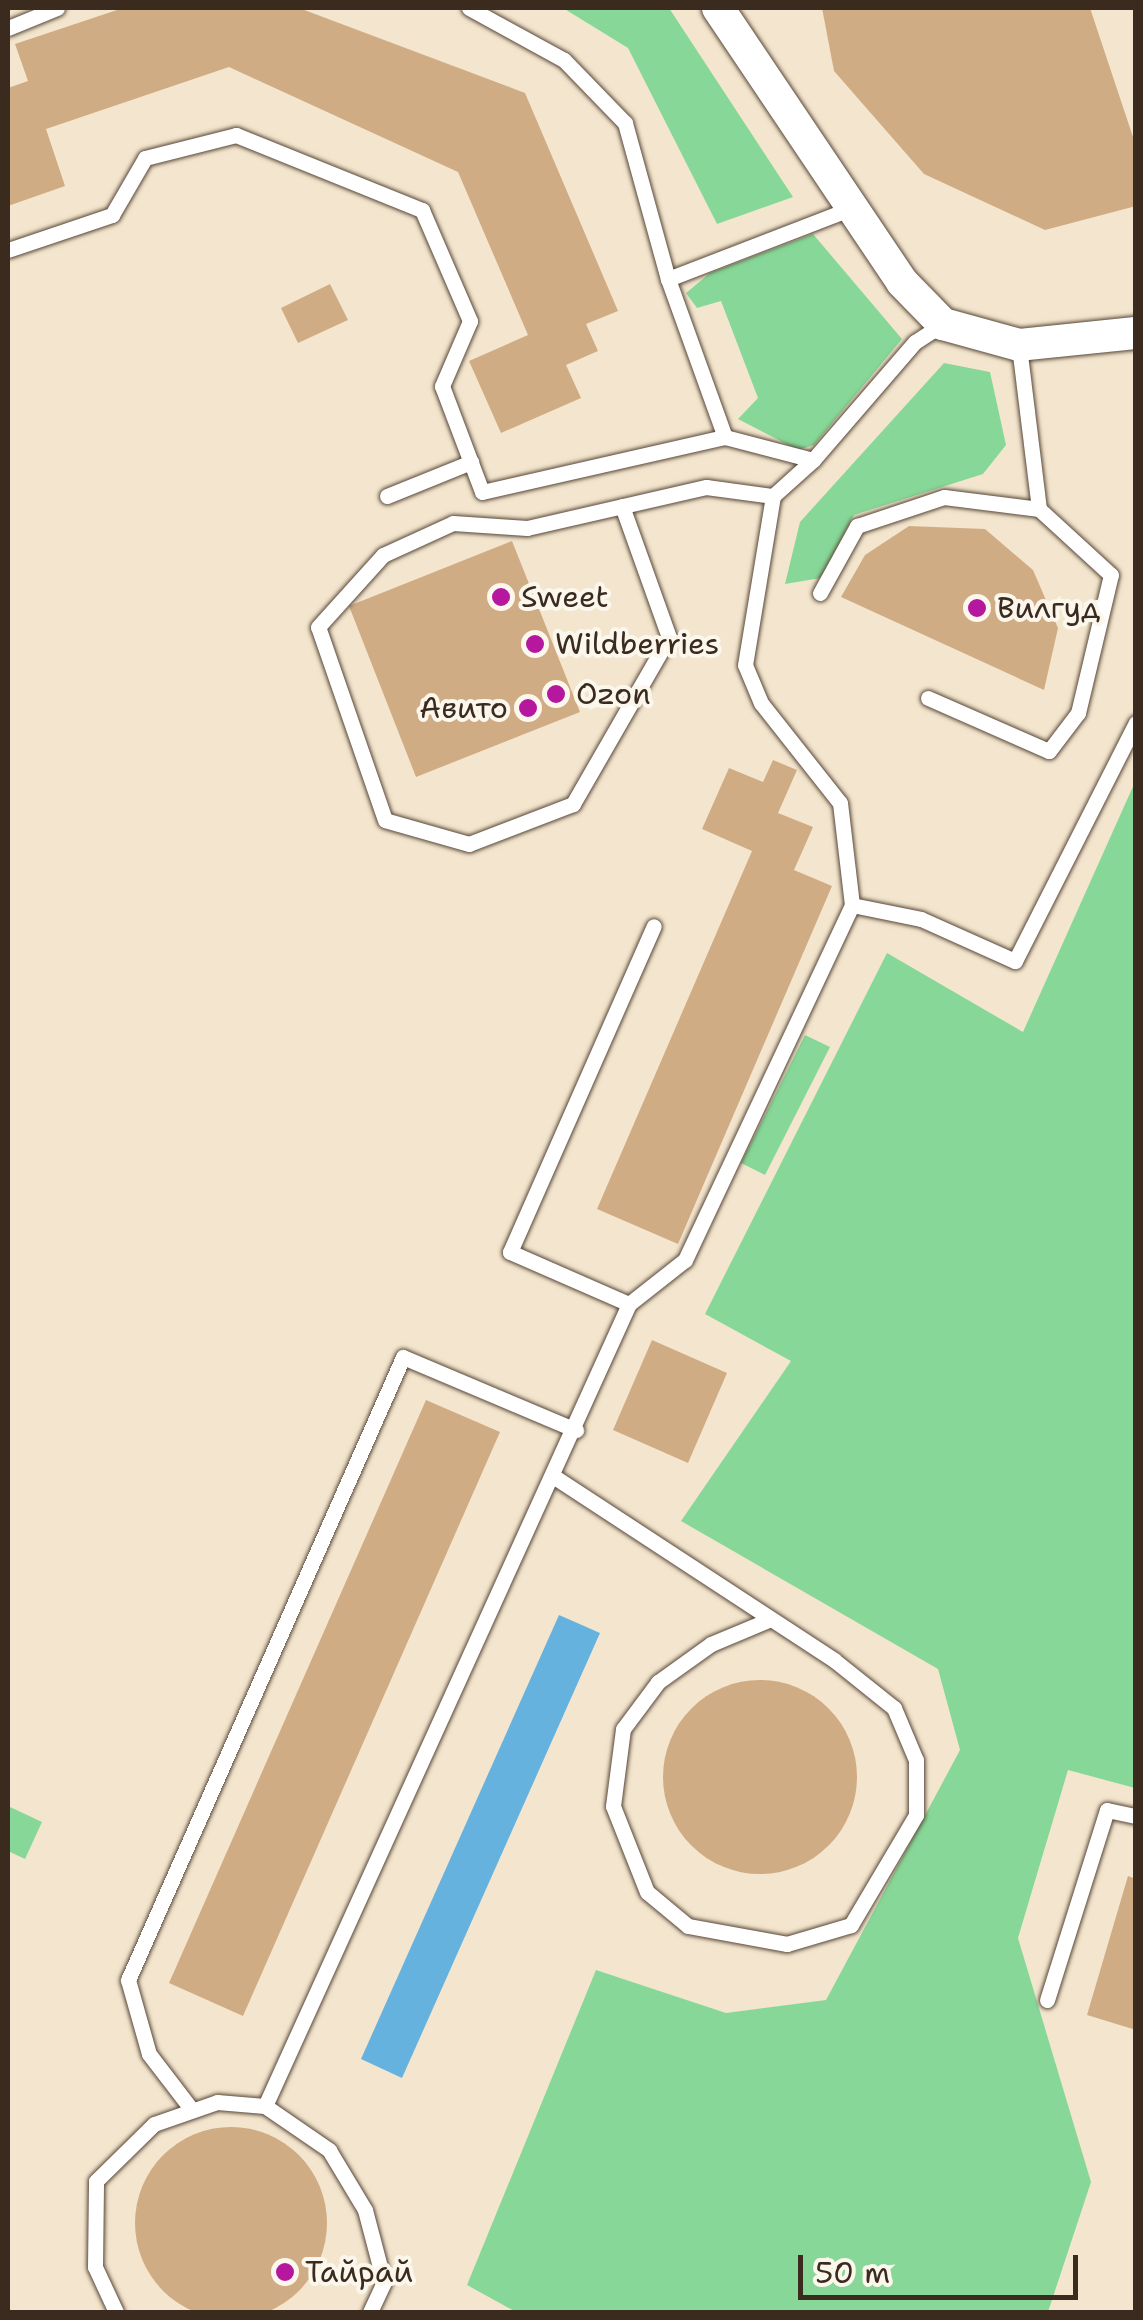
<!DOCTYPE html>
<meta charset="utf-8">
<style>
body{margin:0}
#map{position:relative;width:1143px;height:2320px;overflow:hidden;background:#f4e6ce;font-family:"Shantell Sans",sans-serif}
div>[style]{position:absolute}
.green>*{inset:0;background:#87d898}
.water>*{inset:0;background:#66b2df}
.building>*{inset:0;background:#d0ac85}
.round{border-radius:50%}
.roads{filter:drop-shadow(0 0 2px #574638) drop-shadow(0 0 2px #574638)}
.service>*{height:15px;margin:-7.5px;padding:0 7.5px;transform-origin:7.5px;border-radius:7.5px;background:#fff}
.minor>*{height:32px;margin:-16px;padding:0 16px;transform-origin:16px;border-radius:16px;background:#fff}
.dots>*{width:28px;height:28px;translate:-50% -50%;box-sizing:border-box;border:5px solid #fbf7ec;border-radius:50%}
span{translate:-50% -50%;white-space:nowrap;text-align:center;line-height:1.15;-webkit-text-stroke:8px #fbf7ec;paint-order:stroke}
.poi-label{font-size:30px;color:#3b2a1e}
.left{translate:0 -50%;text-align:left}
.right{translate:-100% -50%;text-align:right}
.frame{position:absolute;inset:0;border:10px solid #3b2a1e;pointer-events:none}
.scale{position:absolute;left:798px;top:2255px;width:280px;height:45px;box-sizing:border-box;border:5px solid #3b2a1e;border-top:0;padding-left:12px;font-size:30px;line-height:35px;white-space:nowrap;color:#3b2a1e;-webkit-text-stroke:8px #fbf7ec;paint-order:stroke}
</style>
<div id="map">
<div class="green">
<i style="clip-path:polygon(563px 8px,669px 8px,793px 197px,717px 224px,628px 48px)"></i>
<i style="clip-path:polygon(813px 234px,902px 339px,814px 445px,798px 450px,738px 419px,758px 398px,721px 301px,697px 308px,686px 293px,710px 273px)"></i>
<i style="clip-path:polygon(944px 363px,990px 372px,1006px 445px,983px 474px,854px 515px,821px 578px,785px 584px,800px 522px)"></i>
<i style="clip-path:polygon(1135px 782px,1135px 1788px,1068px 1770px,1018px 1938px,1091px 2182px,1048px 2312px,516px 2312px,467px 2285px,596px 1970px,726px 2013px,826px 2000px,960px 1750px,938px 1669px,681px 1521px,791px 1361px,705px 1314px,887px 953px,1023px 1032px)"></i>
<i style="clip-path:polygon(805px 1035px,830px 1047px,765px 1175px,741px 1163px)"></i>
<i style="clip-path:polygon(8px 1806px,42px 1822px,25px 1859px,8px 1851px)"></i>
</div>
<div class="water">
<i style="clip-path:polygon(559px 1615px,600px 1633px,402px 2078px,361px 2059px)"></i>
</div>
<div class="building">
<i style="clip-path:polygon(123px 8px,299px 8px,525px 93px,618px 311px,586px 324px,598px 351px,566px 365px,581px 398px,501px 433px,469px 361px,528px 335px,458px 172px,229px 67px,46px 129px,65px 186px,8px 206px,8px 88px,28px 81px,15px 44px)"></i>
<i style="clip-path:polygon(822px 8px,1090px 8px,1136px 146px,1136px 206px,1045px 230px,924px 174px,834px 71px)"></i>
<i style="clip-path:polygon(330px 284px,348px 320px,298px 343px,281px 308px)"></i>
<i style="clip-path:polygon(909px 526px,985px 529px,1033px 570px,1058px 628px,1044px 690px,841px 597px,865px 555px)"></i>
<i style="clip-path:polygon(512px 541px,580px 712px,416px 777px,349px 606px)"></i>
<i style="clip-path:polygon(773px 760px,797px 770px,778px 813px,813px 827px,794px 870px,832px 886px,678px 1244px,597px 1209px,752px 851px,702px 829px,729px 768px,763px 782px)"></i>
<i style="clip-path:polygon(652px 1340px,727px 1373px,688px 1463px,613px 1430px)"></i>
<i style="clip-path:polygon(426px 1400px,500px 1432px,243px 2016px,169px 1983px)"></i>
<i class="round" style="left:663px;top:1680px;width:194px;height:194px"></i>
<i style="clip-path:polygon(1128px 1876px,1136px 1879px,1136px 2030px,1087px 2015px)"></i>
<i class="round" style="left:135px;top:2127px;width:192px;height:192px"></i>
</div>
<div class="roads">
<div class="service">
<i style="left:469px;top:8px;width:108px;rotate:28.7deg"></i>
<i style="left:564px;top:60px;width:88px;rotate:45.9deg"></i>
<i style="left:625px;top:123px;width:162px;rotate:74.6deg"></i>
<i style="left:668px;top:279px;width:168px;rotate:70.2deg"></i>
<i style="left:8px;top:28px;width:53px;rotate:-22.2deg"></i>
<i style="left:8px;top:250px;width:110px;rotate:-18.6deg"></i>
<i style="left:112px;top:215px;width:66px;rotate:-59.9deg"></i>
<i style="left:145px;top:158px;width:94px;rotate:-14.2deg"></i>
<i style="left:236px;top:135px;width:201px;rotate:22deg"></i>
<i style="left:422px;top:210px;width:121px;rotate:66.6deg"></i>
<i style="left:470px;top:321px;width:71px;rotate:113.3deg"></i>
<i style="left:442px;top:386px;width:113px;rotate:69.3deg"></i>
<i style="left:482px;top:492px;width:249px;rotate:-12.8deg"></i>
<i style="left:725px;top:437px;width:91px;rotate:14.6deg"></i>
<i style="left:668px;top:279px;width:200px;rotate:-21.1deg"></i>
<i style="left:387px;top:496px;width:91px;rotate:-22deg"></i>
<i style="left:622px;top:506px;width:139px;rotate:70.3deg"></i>
<i style="left:669px;top:637px;width:193px;rotate:119.9deg"></i>
<i style="left:573px;top:804px;width:111px;rotate:159deg"></i>
<i style="left:469px;top:844px;width:87px;rotate:-164.1deg"></i>
<i style="left:385px;top:820px;width:204px;rotate:-109.1deg"></i>
<i style="left:318px;top:627px;width:97px;rotate:-47.9deg"></i>
<i style="left:383px;top:555px;width:77px;rotate:-24.6deg"></i>
<i style="left:453px;top:523px;width:74px;rotate:3.9deg"></i>
<i style="left:527px;top:528px;width:184px;rotate:-12.9deg"></i>
<i style="left:706px;top:487px;width:68px;rotate:7.7deg"></i>
<i style="left:820px;top:593px;width:77px;rotate:-61.1deg"></i>
<i style="left:857px;top:526px;width:92px;rotate:-18.4deg"></i>
<i style="left:944px;top:497px;width:96px;rotate:7.2deg"></i>
<i style="left:928px;top:698px;width:132px;rotate:23.7deg"></i>
<i style="left:1049px;top:751px;width:48px;rotate:-52.7deg"></i>
<i style="left:1078px;top:713px;width:142px;rotate:-76.6deg"></i>
<i style="left:1111px;top:575px;width:98px;rotate:-137.5deg"></i>
<i style="left:1039px;top:509px;width:165px;rotate:-97deg"></i>
<i style="left:852px;top:905px;width:103px;rotate:-96.7deg"></i>
<i style="left:840px;top:803px;width:127px;rotate:-128.3deg"></i>
<i style="left:761px;top:703px;width:41px;rotate:-112.8deg"></i>
<i style="left:745px;top:665px;width:171px;rotate:-80.6deg"></i>
<i style="left:773px;top:496px;width:54px;rotate:-42deg"></i>
<i style="left:813px;top:460px;width:156px;rotate:-49.2deg"></i>
<i style="left:915px;top:342px;width:33px;rotate:-33deg"></i>
<i style="left:629px;top:1304px;width:130px;rotate:-156.4deg"></i>
<i style="left:510px;top:1252px;width:356px;rotate:-66.2deg"></i>
<i style="left:556px;top:1478px;width:332px;rotate:33.2deg"></i>
<i style="left:834px;top:1660px;width:77px;rotate:38.7deg"></i>
<i style="left:894px;top:1708px;width:56px;rotate:67.1deg"></i>
<i style="left:916px;top:1760px;width:55px;rotate:90deg"></i>
<i style="left:916px;top:1815px;width:128px;rotate:120.6deg"></i>
<i style="left:851px;top:1925px;width:67px;rotate:163.5deg"></i>
<i style="left:787px;top:1944px;width:101px;rotate:-169.7deg"></i>
<i style="left:688px;top:1926px;width:53px;rotate:-140.3deg"></i>
<i style="left:647px;top:1892px;width:92px;rotate:-111.6deg"></i>
<i style="left:613px;top:1806px;width:78px;rotate:-82.6deg"></i>
<i style="left:623px;top:1729px;width:59px;rotate:-53.3deg"></i>
<i style="left:658px;top:1682px;width:65px;rotate:-35.6deg"></i>
<i style="left:711px;top:1644px;width:60px;rotate:-22.7deg"></i>
<i style="left:1047px;top:2000px;width:199px;rotate:-72.5deg"></i>
<i style="left:1107px;top:1810px;width:30px;rotate:12deg"></i>
<i style="left:265px;top:2106px;width:881px;rotate:-65.59deg"></i>
<i style="left:629px;top:1304px;width:71px;rotate:-38.2deg"></i>
<i style="left:685px;top:1260px;width:392px;rotate:-64.8deg"></i>
<i style="left:852px;top:905px;width:70px;rotate:11.5deg"></i>
<i style="left:921px;top:919px;width:103px;rotate:24.1deg"></i>
<i style="left:1015px;top:961px;width:267px;rotate:-63.1deg"></i>
<i style="left:192px;top:2110px;width:71px;rotate:-127.5deg"></i>
<i style="left:149px;top:2054px;width:77px;rotate:-105.8deg"></i>
<i style="left:128px;top:1980px;width:681px;rotate:-66.18deg"></i>
<i style="left:403px;top:1357px;width:188px;rotate:22.9deg"></i>
<i style="left:116px;top:2312px;width:50px;rotate:-115deg"></i>
<i style="left:95px;top:2267px;width:86px;rotate:-89.3deg"></i>
<i style="left:96px;top:2181px;width:81px;rotate:-44.5deg"></i>
<i style="left:154px;top:2124px;width:67px;rotate:-19.2deg"></i>
<i style="left:217px;top:2102px;width:48px;rotate:4.8deg"></i>
<i style="left:265px;top:2106px;width:78px;rotate:34.5deg"></i>
<i style="left:329px;top:2150px;width:70px;rotate:59deg"></i>
<i style="left:365px;top:2210px;width:74px;rotate:75.2deg"></i>
<i style="left:384px;top:2282px;width:33px;rotate:115deg"></i>
</div>
<div class="minor">
<i style="left:718px;top:8px;width:330px;rotate:56.1deg"></i>
<i style="left:902px;top:282px;width:59px;rotate:45.7deg"></i>
<i style="left:943px;top:324px;width:79px;rotate:15.4deg"></i>
<i style="left:1019px;top:345px;width:118px;rotate:-5.9deg"></i>
</div>
</div>
<div class="dots">
<i style="left:501px;top:597px;background:#b5179e"></i>
<i style="left:977px;top:608px;background:#b5179e"></i>
<i style="left:535px;top:644px;background:#b5179e"></i>
<i style="left:556px;top:694px;background:#b5179e"></i>
<i style="left:528px;top:708px;background:#b5179e"></i>
<i style="left:285px;top:2272px;background:#b5179e"></i>
</div>
<div class="poi-label">
<span class="left" style="left:521px;top:597px">Sweet</span>
<span class="left" style="left:997px;top:608px">Вилгуд</span>
<span class="left" style="left:555px;top:644px">Wildberries</span>
<span class="left" style="left:576px;top:694px">Ozon</span>
<span class="right" style="left:508px;top:708px">Авито</span>
<span class="left" style="left:305px;top:2272px">Тайрай</span>
</div>
<div class="frame"></div>
<div class="scale">50 m</div>
</div>
